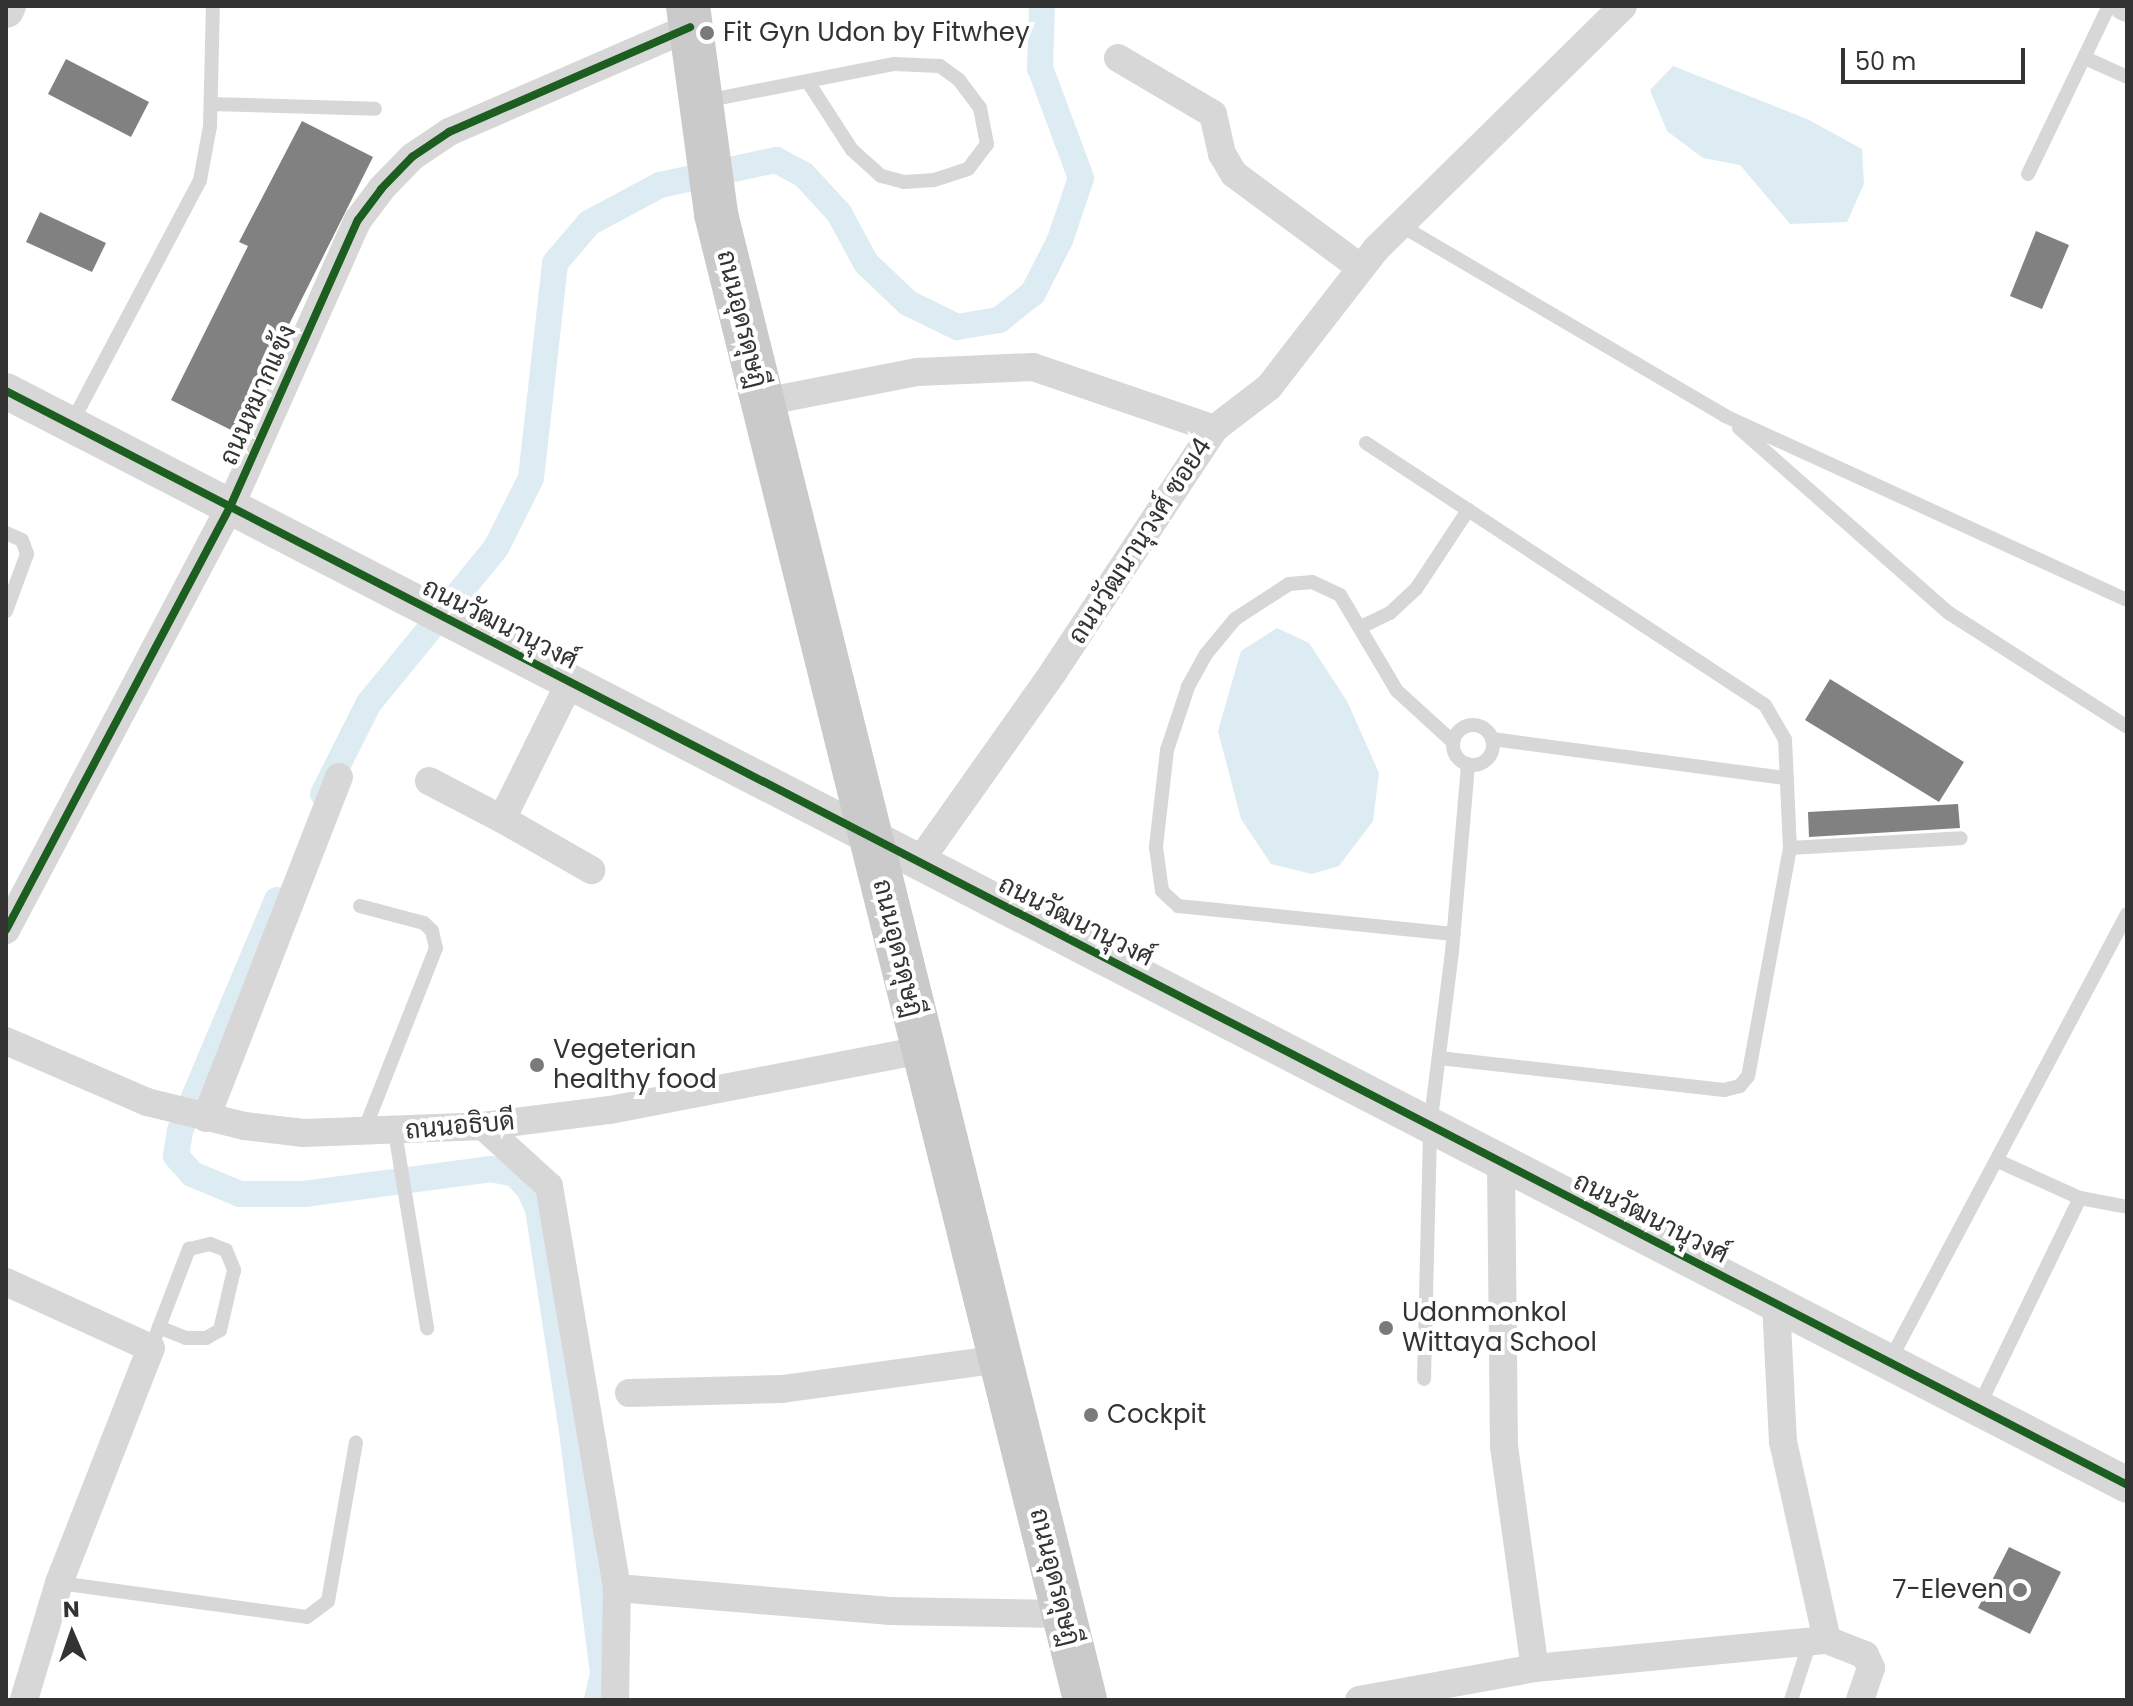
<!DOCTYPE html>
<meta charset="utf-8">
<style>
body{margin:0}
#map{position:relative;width:2133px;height:1706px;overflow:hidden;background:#fff;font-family:Poppins,Sarabun,sans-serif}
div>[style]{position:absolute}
.water>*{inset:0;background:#ddebf3}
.canal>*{height:26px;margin:-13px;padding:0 13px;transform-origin:13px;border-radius:13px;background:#ddebf3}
.building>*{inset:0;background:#818181}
.service>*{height:14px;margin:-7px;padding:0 7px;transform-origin:7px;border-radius:7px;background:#d7d7d7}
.service>.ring{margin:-7px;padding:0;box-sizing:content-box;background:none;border:14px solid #d7d7d7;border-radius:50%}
.minor>*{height:28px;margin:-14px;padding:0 14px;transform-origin:14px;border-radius:14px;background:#d7d7d7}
.tertiary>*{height:36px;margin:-18px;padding:0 18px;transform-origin:18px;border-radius:18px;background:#d7d7d7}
.primary>*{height:44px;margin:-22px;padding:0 22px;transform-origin:22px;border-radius:22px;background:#cacaca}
.cycleway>*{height:8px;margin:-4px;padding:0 4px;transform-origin:4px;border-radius:4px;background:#1b5e20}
.dots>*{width:22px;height:22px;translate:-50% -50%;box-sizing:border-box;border:4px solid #fff;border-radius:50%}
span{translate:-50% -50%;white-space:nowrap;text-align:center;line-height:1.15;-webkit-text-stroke:8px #fff;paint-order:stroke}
.poi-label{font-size:26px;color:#333}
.left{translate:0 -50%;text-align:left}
.right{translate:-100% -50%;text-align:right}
.street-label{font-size:26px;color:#333}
.frame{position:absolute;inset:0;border:8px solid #333;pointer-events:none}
.north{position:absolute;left:32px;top:1594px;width:80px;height:80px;-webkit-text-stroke:6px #fff;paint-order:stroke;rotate:358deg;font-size:22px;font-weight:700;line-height:32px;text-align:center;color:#333}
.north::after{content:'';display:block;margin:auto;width:28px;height:36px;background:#333;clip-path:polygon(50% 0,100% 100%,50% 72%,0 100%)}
.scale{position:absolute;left:1841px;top:48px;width:184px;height:36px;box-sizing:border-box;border:4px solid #333;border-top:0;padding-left:10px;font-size:24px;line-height:28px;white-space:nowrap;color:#333;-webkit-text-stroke:6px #fff;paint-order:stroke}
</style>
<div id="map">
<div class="water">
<i style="clip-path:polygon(1673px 66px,1807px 119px,1862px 149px,1864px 184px,1847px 222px,1790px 224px,1740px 165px,1703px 158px,1667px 131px,1650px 90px)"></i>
<i style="clip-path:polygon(1277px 628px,1309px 643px,1347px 701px,1379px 773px,1373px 821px,1339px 866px,1312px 874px,1271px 864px,1241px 819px,1218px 731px,1241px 651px)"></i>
</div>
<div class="canal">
<i style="left:323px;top:794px;width:102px;rotate:-63.2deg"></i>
<i style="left:369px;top:703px;width:200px;rotate:-50.7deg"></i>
<i style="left:496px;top:548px;width:78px;rotate:-63.4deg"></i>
<i style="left:531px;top:478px;width:216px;rotate:-83.6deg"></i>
<i style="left:555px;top:263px;width:52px;rotate:-49.6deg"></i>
<i style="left:589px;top:223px;width:81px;rotate:-28.2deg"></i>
<i style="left:660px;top:185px;width:119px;rotate:-12.2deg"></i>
<i style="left:776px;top:160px;width:32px;rotate:28deg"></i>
<i style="left:804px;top:175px;width:52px;rotate:47.4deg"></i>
<i style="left:839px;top:213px;width:57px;rotate:61.6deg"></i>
<i style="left:866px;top:263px;width:58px;rotate:43.6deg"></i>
<i style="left:908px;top:303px;width:55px;rotate:26.1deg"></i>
<i style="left:957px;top:327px;width:43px;rotate:-9.5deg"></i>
<i style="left:999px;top:320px;width:43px;rotate:-38.5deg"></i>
<i style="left:1033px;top:293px;width:59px;rotate:-63deg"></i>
<i style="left:1060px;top:240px;width:65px;rotate:-71.3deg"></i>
<i style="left:1081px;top:178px;width:117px;rotate:-110.4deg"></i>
<i style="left:1040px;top:68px;width:62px;rotate:-88.2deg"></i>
<i style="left:277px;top:900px;width:251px;rotate:112.8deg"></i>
<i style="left:180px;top:1131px;width:25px;rotate:99deg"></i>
<i style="left:176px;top:1156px;width:24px;rotate:48deg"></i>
<i style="left:192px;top:1174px;width:52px;rotate:22.6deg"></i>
<i style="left:240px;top:1194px;width:64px"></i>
<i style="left:304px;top:1194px;width:189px;rotate:-7.6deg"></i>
<i style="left:491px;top:1169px;width:25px;rotate:12deg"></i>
<i style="left:515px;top:1174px;width:21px;rotate:47deg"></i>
<i style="left:529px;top:1189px;width:22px;rotate:66deg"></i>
<i style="left:538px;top:1209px;width:233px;rotate:81.3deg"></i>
<i style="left:573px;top:1439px;width:237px;rotate:82.7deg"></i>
<i style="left:603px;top:1674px;width:27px;rotate:103deg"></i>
</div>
<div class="building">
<i style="clip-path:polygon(66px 59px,149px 102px,131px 137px,48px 94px)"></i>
<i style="clip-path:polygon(302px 121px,373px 157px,235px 432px,171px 400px,248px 246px,239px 242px)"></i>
<i style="clip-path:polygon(40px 212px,106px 243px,92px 272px,26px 242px)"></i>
<i style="clip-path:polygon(2036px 231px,2069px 245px,2042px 309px,2010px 296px)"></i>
<i style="clip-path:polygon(1830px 679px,1964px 762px,1939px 802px,1805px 720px)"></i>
<i style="clip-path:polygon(1958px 804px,1960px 828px,1809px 837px,1808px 812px)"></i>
<i style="clip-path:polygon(2009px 1547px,2061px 1572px,2030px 1634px,1978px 1608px)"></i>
</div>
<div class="service">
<i style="left:2085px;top:58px;width:46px;rotate:24.3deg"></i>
<i style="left:705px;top:101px;width:193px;rotate:-11.1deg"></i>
<i style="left:894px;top:64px;width:46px;rotate:2.5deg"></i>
<i style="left:940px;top:66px;width:24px;rotate:36deg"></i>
<i style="left:959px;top:80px;width:35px;rotate:53deg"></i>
<i style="left:980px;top:108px;width:37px;rotate:79deg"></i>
<i style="left:987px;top:144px;width:31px;rotate:127deg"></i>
<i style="left:968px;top:169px;width:36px;rotate:162deg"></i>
<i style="left:934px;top:180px;width:30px;rotate:176deg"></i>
<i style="left:904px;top:182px;width:24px;rotate:-165deg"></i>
<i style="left:881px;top:176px;width:39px;rotate:-138deg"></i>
<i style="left:852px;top:150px;width:81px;rotate:-122.9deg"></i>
<i style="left:211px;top:104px;width:164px;rotate:1.7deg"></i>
<i style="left:2028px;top:174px;width:187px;rotate:-64.3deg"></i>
<i style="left:1400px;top:225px;width:377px;rotate:30.4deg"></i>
<i style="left:1725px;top:416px;width:442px;rotate:24.6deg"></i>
<i style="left:71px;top:424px;width:276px;rotate:-62.1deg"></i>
<i style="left:200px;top:180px;width:55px;rotate:-79.5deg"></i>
<i style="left:210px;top:126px;width:120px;rotate:-88.6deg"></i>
<i style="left:1739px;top:428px;width:280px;rotate:41.4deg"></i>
<i style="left:1949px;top:613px;width:211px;rotate:32.6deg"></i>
<i style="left:1366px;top:443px;width:477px;rotate:33.3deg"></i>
<i style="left:1765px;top:705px;width:39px;rotate:60deg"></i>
<i style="left:1785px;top:739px;width:109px;rotate:87.4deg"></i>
<i style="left:1790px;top:848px;width:232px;rotate:100.4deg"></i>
<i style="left:1748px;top:1076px;width:13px;rotate:129deg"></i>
<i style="left:1740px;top:1086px;width:16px;rotate:166deg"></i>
<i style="left:1724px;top:1090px;width:287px;rotate:-173.6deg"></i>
<i style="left:6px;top:533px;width:17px;rotate:24deg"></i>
<i style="left:22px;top:540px;width:15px;rotate:70deg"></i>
<i style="left:27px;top:554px;width:61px;rotate:110.2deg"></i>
<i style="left:1361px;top:627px;width:32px;rotate:-26deg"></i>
<i style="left:1390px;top:613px;width:35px;rotate:-43deg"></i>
<i style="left:1416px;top:589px;width:95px;rotate:-56.6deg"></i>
<i class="ring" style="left:1453px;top:725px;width:26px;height:26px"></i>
<i style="left:1492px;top:739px;width:297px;rotate:7.6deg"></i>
<i style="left:1452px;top:741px;width:74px;rotate:-137.7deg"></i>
<i style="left:1397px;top:691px;width:112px;rotate:-120.7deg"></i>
<i style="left:1340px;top:595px;width:31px;rotate:-155deg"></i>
<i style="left:1312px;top:582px;width:23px;rotate:175deg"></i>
<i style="left:1289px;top:584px;width:64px;rotate:147.1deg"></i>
<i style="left:1235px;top:619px;width:45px;rotate:129.6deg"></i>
<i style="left:1206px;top:654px;width:38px;rotate:119deg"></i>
<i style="left:1188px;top:687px;width:66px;rotate:108.4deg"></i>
<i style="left:1167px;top:750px;width:98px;rotate:96.5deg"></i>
<i style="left:1156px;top:847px;width:44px;rotate:82.2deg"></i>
<i style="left:1162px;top:891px;width:22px;rotate:43deg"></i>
<i style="left:1178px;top:906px;width:277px;rotate:5.8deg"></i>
<i style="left:1790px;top:848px;width:171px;rotate:-3.3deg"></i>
<i style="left:360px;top:906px;width:66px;rotate:14.9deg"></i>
<i style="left:424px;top:923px;width:11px;rotate:45deg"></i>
<i style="left:432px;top:931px;width:17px;rotate:77deg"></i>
<i style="left:436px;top:948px;width:199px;rotate:111.5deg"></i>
<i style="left:395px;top:1132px;width:199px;rotate:80.7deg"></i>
<i style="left:1998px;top:1161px;width:90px;rotate:24.3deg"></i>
<i style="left:2080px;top:1198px;width:48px;rotate:10.8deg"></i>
<i style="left:151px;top:1348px;width:22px;rotate:-69deg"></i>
<i style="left:159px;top:1327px;width:84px;rotate:-69deg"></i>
<i style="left:189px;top:1249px;width:22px;rotate:-13deg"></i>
<i style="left:210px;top:1244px;width:17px;rotate:21deg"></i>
<i style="left:226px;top:1250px;width:22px;rotate:68deg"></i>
<i style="left:234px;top:1270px;width:62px;rotate:103.1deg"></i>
<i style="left:220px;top:1330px;width:16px;rotate:150deg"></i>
<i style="left:206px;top:1338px;width:20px;rotate:180deg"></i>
<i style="left:186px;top:1338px;width:29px;rotate:-158deg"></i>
<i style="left:1889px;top:1362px;width:507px;rotate:-62.02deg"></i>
<i style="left:1424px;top:1379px;width:253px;rotate:-88.6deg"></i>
<i style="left:1430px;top:1126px;width:175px;rotate:-82.8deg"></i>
<i style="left:1452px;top:952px;width:188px;rotate:-85.1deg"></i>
<i style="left:1978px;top:1408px;width:233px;rotate:-64.1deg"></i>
<i style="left:59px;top:1583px;width:250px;rotate:7.8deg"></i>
<i style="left:307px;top:1617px;width:26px;rotate:-37deg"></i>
<i style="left:328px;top:1601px;width:161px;rotate:-80deg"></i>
<i style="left:1791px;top:1700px;width:61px;rotate:-71.9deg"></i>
</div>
<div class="minor">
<i style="left:2123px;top:6px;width:4px;rotate:27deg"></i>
<i style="left:1118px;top:58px;width:110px;rotate:30.5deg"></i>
<i style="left:1213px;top:114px;width:41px;rotate:77.3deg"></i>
<i style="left:1222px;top:154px;width:23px;rotate:59deg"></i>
<i style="left:1234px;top:174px;width:158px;rotate:36.5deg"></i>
<i style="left:763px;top:402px;width:158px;rotate:-11deg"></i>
<i style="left:918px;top:372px;width:115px;rotate:-2.5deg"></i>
<i style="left:1033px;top:367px;width:191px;rotate:18.9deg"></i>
<i style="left:570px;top:682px;width:153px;rotate:116.4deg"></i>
<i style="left:502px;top:819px;width:103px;rotate:29.8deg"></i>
<i style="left:429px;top:781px;width:82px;rotate:27.5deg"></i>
<i style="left:919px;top:862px;width:234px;rotate:-54.7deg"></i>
<i style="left:1054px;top:671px;width:290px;rotate:-56.5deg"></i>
<i style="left:1214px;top:429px;width:69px;rotate:-37.4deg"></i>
<i style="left:1269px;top:387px;width:175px;rotate:-52.2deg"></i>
<i style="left:1376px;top:249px;width:346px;rotate:-44.5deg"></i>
<i style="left:6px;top:930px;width:479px;rotate:-62.1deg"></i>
<i style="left:230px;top:507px;width:314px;rotate:-66deg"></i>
<i style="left:358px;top:220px;width:39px;rotate:-53deg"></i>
<i style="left:381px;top:189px;width:45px;rotate:-45.9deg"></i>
<i style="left:412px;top:157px;width:45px;rotate:-34deg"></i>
<i style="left:449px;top:132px;width:263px;rotate:-23.5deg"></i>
<i style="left:6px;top:1041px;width:154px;rotate:23.4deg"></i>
<i style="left:147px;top:1102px;width:101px;rotate:13.8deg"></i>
<i style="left:245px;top:1126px;width:59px;rotate:6.8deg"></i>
<i style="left:304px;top:1133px;width:179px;rotate:-2.2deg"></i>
<i style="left:483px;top:1126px;width:128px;rotate:-7.2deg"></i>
<i style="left:610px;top:1110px;width:319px;rotate:-10.9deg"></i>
<i style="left:206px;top:1118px;width:366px;rotate:-68.7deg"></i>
<i style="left:483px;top:1126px;width:89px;rotate:42.3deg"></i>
<i style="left:549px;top:1186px;width:408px;rotate:80.4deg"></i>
<i style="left:617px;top:1588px;width:274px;rotate:4.8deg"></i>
<i style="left:890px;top:1611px;width:174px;rotate:1deg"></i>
<i style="left:1501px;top:1163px;width:283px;rotate:89.4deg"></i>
<i style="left:1504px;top:1446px;width:224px;rotate:82.1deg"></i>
<i style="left:6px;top:1282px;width:159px;rotate:24.5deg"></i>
<i style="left:151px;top:1348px;width:252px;rotate:111.4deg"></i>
<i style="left:59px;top:1583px;width:122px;rotate:106.7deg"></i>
<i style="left:629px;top:1393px;width:153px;rotate:-1.5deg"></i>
<i style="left:782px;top:1389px;width:220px;rotate:-7.8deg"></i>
<i style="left:1827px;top:1640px;width:41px;rotate:21.5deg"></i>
<i style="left:1865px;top:1655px;width:14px;rotate:65deg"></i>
<i style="left:1871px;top:1668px;width:34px;rotate:109deg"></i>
<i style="left:615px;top:1700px;width:112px;rotate:-89deg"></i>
<i style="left:1359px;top:1700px;width:179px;rotate:-10.3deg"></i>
<i style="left:1535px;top:1668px;width:293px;rotate:-5.5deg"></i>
<i style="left:1827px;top:1640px;width:203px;rotate:-102.5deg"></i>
<i style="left:1783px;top:1442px;width:138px;rotate:-92.9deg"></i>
</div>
<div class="tertiary">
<i style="left:6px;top:10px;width:4px;rotate:-63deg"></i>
<i style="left:6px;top:391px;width:2387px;rotate:27.28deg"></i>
</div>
<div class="primary">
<i style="left:688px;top:6px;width:210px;rotate:82.3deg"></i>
<i style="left:716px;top:214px;width:1531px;rotate:76.05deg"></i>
</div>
<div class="cycleway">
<i style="left:6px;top:391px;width:2387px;rotate:27.28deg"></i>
<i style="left:6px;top:930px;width:479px;rotate:-62.1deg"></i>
<i style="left:230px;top:507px;width:314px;rotate:-66deg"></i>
<i style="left:358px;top:220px;width:39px;rotate:-53deg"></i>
<i style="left:381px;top:189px;width:45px;rotate:-45.9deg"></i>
<i style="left:412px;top:157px;width:45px;rotate:-34deg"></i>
<i style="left:449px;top:132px;width:263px;rotate:-23.5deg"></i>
</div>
<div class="dots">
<i style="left:707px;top:33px;background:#7a7a7a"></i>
<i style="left:537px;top:1065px;background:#7a7a7a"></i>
<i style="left:1386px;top:1328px;background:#7a7a7a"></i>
<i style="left:1091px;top:1415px;background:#7a7a7a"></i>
<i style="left:2020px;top:1590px;background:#7a7a7a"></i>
</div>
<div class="poi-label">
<span class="left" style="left:723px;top:33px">Fit Gyn Udon by Fitwhey</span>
<span class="left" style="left:553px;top:1065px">Vegeterian<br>healthy food</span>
<span class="left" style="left:1402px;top:1328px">Udonmonkol<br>Wittaya School</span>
<span class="left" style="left:1107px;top:1415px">Cockpit</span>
<span class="right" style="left:2004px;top:1590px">7-Eleven</span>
</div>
<div class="street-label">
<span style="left:742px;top:319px;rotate:76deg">ถนนอุดรดุษฎี</span>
<span style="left:258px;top:395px;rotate:-66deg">ถนนหมากแข้ง</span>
<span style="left:1140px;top:541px;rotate:-57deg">ถนนวัฒนานุวงศ์ ซอย4</span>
<span style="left:500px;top:624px;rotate:27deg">ถนนวัฒนานุวงศ์</span>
<span style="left:1076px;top:921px;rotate:27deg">ถนนวัฒนานุวงศ์</span>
<span style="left:898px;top:948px;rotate:76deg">ถนนอุดรดุษฎี</span>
<span style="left:460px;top:1126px;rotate:-5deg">ถนนอธิบดี</span>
<span style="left:1651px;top:1218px;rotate:27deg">ถนนวัฒนานุวงศ์</span>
<span style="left:1055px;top:1577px;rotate:76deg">ถนนอุดรดุษฎี</span>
</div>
<div class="frame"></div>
<div class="north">N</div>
<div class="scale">50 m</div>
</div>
